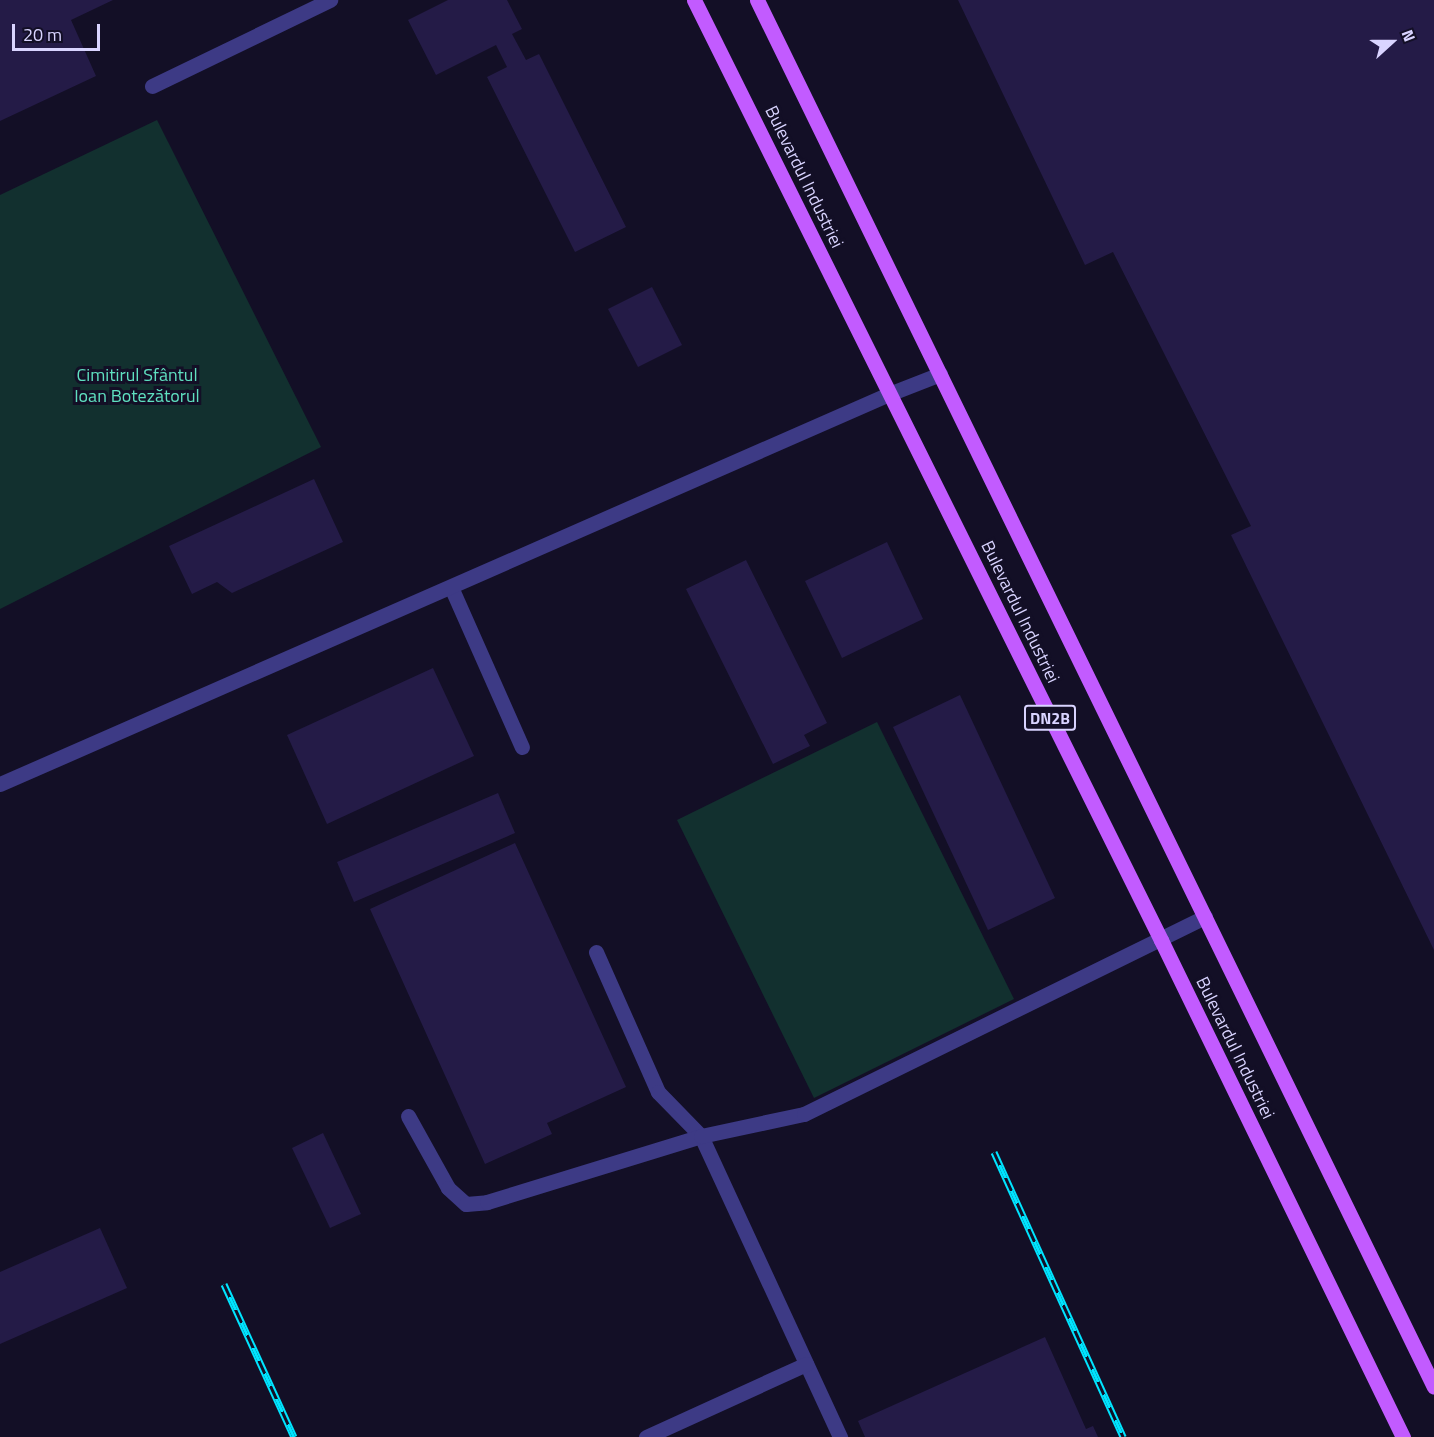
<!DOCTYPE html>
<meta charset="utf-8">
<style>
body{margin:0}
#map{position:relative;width:1434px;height:1437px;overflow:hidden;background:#130f26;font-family:"Titillium Web",sans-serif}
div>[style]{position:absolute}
.green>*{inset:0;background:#12302f}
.building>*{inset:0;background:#241b47}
.lane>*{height:15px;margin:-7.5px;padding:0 7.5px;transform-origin:7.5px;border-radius:7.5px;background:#3d3a85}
.street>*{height:15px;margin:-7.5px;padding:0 7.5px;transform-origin:7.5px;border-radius:7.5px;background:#3d3a85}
.primary>*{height:15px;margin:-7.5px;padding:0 7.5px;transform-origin:7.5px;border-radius:7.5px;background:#c25bff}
.rail>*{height:7px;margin-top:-3.5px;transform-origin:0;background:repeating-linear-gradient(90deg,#130f26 0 14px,#00e5ff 0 28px);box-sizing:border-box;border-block:2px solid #00e5ff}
span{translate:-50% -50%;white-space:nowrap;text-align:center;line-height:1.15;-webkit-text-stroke:6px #130f26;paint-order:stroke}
.shield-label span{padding:2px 4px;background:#130f26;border:2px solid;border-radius:4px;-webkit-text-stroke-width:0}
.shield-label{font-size:16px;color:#d9d4ff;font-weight:700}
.street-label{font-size:18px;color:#d9d4ff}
.park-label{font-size:18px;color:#5fe0c0}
.north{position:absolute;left:1362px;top:12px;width:60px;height:60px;-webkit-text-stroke:4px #130f26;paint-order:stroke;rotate:69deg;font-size:16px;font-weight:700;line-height:24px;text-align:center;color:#d9d4ff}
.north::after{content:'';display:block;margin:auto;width:21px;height:27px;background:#d9d4ff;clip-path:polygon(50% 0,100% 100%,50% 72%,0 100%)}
.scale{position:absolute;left:12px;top:24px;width:88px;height:27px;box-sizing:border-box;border:3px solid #d9d4ff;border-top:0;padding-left:8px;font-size:18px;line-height:21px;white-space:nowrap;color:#d9d4ff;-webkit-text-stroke:4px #130f26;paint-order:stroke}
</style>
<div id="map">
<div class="green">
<i style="clip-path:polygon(157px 120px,321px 447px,0 609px,0 195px)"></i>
<i style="clip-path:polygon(877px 722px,1014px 999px,814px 1098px,677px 820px)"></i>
</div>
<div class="building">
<i style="clip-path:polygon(0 0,113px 0,71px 20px,96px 76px,0 121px)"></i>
<i style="clip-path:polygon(448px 0,507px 0,522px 29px,512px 34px,526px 60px,539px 54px,626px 227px,575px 252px,487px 77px,507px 67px,496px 45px,436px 75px,408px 20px)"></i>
<i style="clip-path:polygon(958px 0,1434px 0,1434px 950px,1231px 535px,1251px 526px,1113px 252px,1085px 265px)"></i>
<i style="clip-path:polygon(652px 287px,682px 345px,638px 367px,608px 309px)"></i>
<i style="clip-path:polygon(314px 479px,343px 542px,232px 593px,217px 582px,192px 594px,169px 546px)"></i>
<i style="clip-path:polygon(887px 542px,923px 619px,842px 658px,805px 581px)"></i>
<i style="clip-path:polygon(746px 560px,827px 723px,804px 735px,810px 746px,773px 764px,686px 589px)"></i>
<i style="clip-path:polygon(433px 668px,474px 756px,327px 824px,287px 735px)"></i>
<i style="clip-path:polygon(960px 695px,1055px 898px,988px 930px,893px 727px)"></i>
<i style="clip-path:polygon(498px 793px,515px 833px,354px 902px,337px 862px)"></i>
<i style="clip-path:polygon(515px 843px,626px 1087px,547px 1123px,552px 1134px,485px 1164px,370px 909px)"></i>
<i style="clip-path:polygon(323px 1133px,361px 1214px,330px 1228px,292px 1148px)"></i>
<i style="clip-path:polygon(100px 1228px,127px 1288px,0 1344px,0 1272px)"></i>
<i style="clip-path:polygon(1045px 1337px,1086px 1429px,1093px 1426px,1098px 1437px,865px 1437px,858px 1421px)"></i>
</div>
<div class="lane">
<i style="left:451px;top:587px;width:175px;rotate:66.1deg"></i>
<i style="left:0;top:784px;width:971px;rotate:-23.69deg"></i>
<i style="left:596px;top:952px;width:153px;rotate:66.1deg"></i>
<i style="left:658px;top:1092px;width:62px;rotate:45.7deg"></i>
<i style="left:701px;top:1136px;width:332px;rotate:65.2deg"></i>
<i style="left:408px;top:1116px;width:82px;rotate:60.9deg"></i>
<i style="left:448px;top:1188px;width:24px;rotate:42deg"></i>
<i style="left:466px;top:1204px;width:21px;rotate:-5deg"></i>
<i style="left:487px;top:1202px;width:224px;rotate:-17.1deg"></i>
<i style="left:701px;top:1136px;width:105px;rotate:-12.1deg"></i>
<i style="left:804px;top:1114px;width:447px;rotate:-26.2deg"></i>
<i style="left:646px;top:1437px;width:176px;rotate:-24.5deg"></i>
</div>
<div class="street">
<i style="left:152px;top:86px;width:198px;rotate:-25.8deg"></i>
<i style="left:889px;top:394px;width:55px;rotate:-21.4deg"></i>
</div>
<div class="primary">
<i style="left:694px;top:0;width:1050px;rotate:63.58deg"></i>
<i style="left:1161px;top:940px;width:553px;rotate:64.04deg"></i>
<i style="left:757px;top:0;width:1543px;rotate:63.98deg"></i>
</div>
<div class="rail">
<i style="left:994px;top:1152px;width:313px;rotate:65.6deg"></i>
<i style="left:224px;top:1284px;width:168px;rotate:65.4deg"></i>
</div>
<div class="shield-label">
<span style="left:1050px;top:718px">DN2B</span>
</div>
<div class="street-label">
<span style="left:804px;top:177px;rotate:64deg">Bulevardul Industriei</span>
<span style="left:1020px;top:612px;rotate:64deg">Bulevardul Industriei</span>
<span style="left:1235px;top:1048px;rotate:64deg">Bulevardul Industriei</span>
</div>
<div class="park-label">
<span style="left:137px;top:386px">Cimitirul Sfântul<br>Ioan Botezătorul</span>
</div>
<div class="north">N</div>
<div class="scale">20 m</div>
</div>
